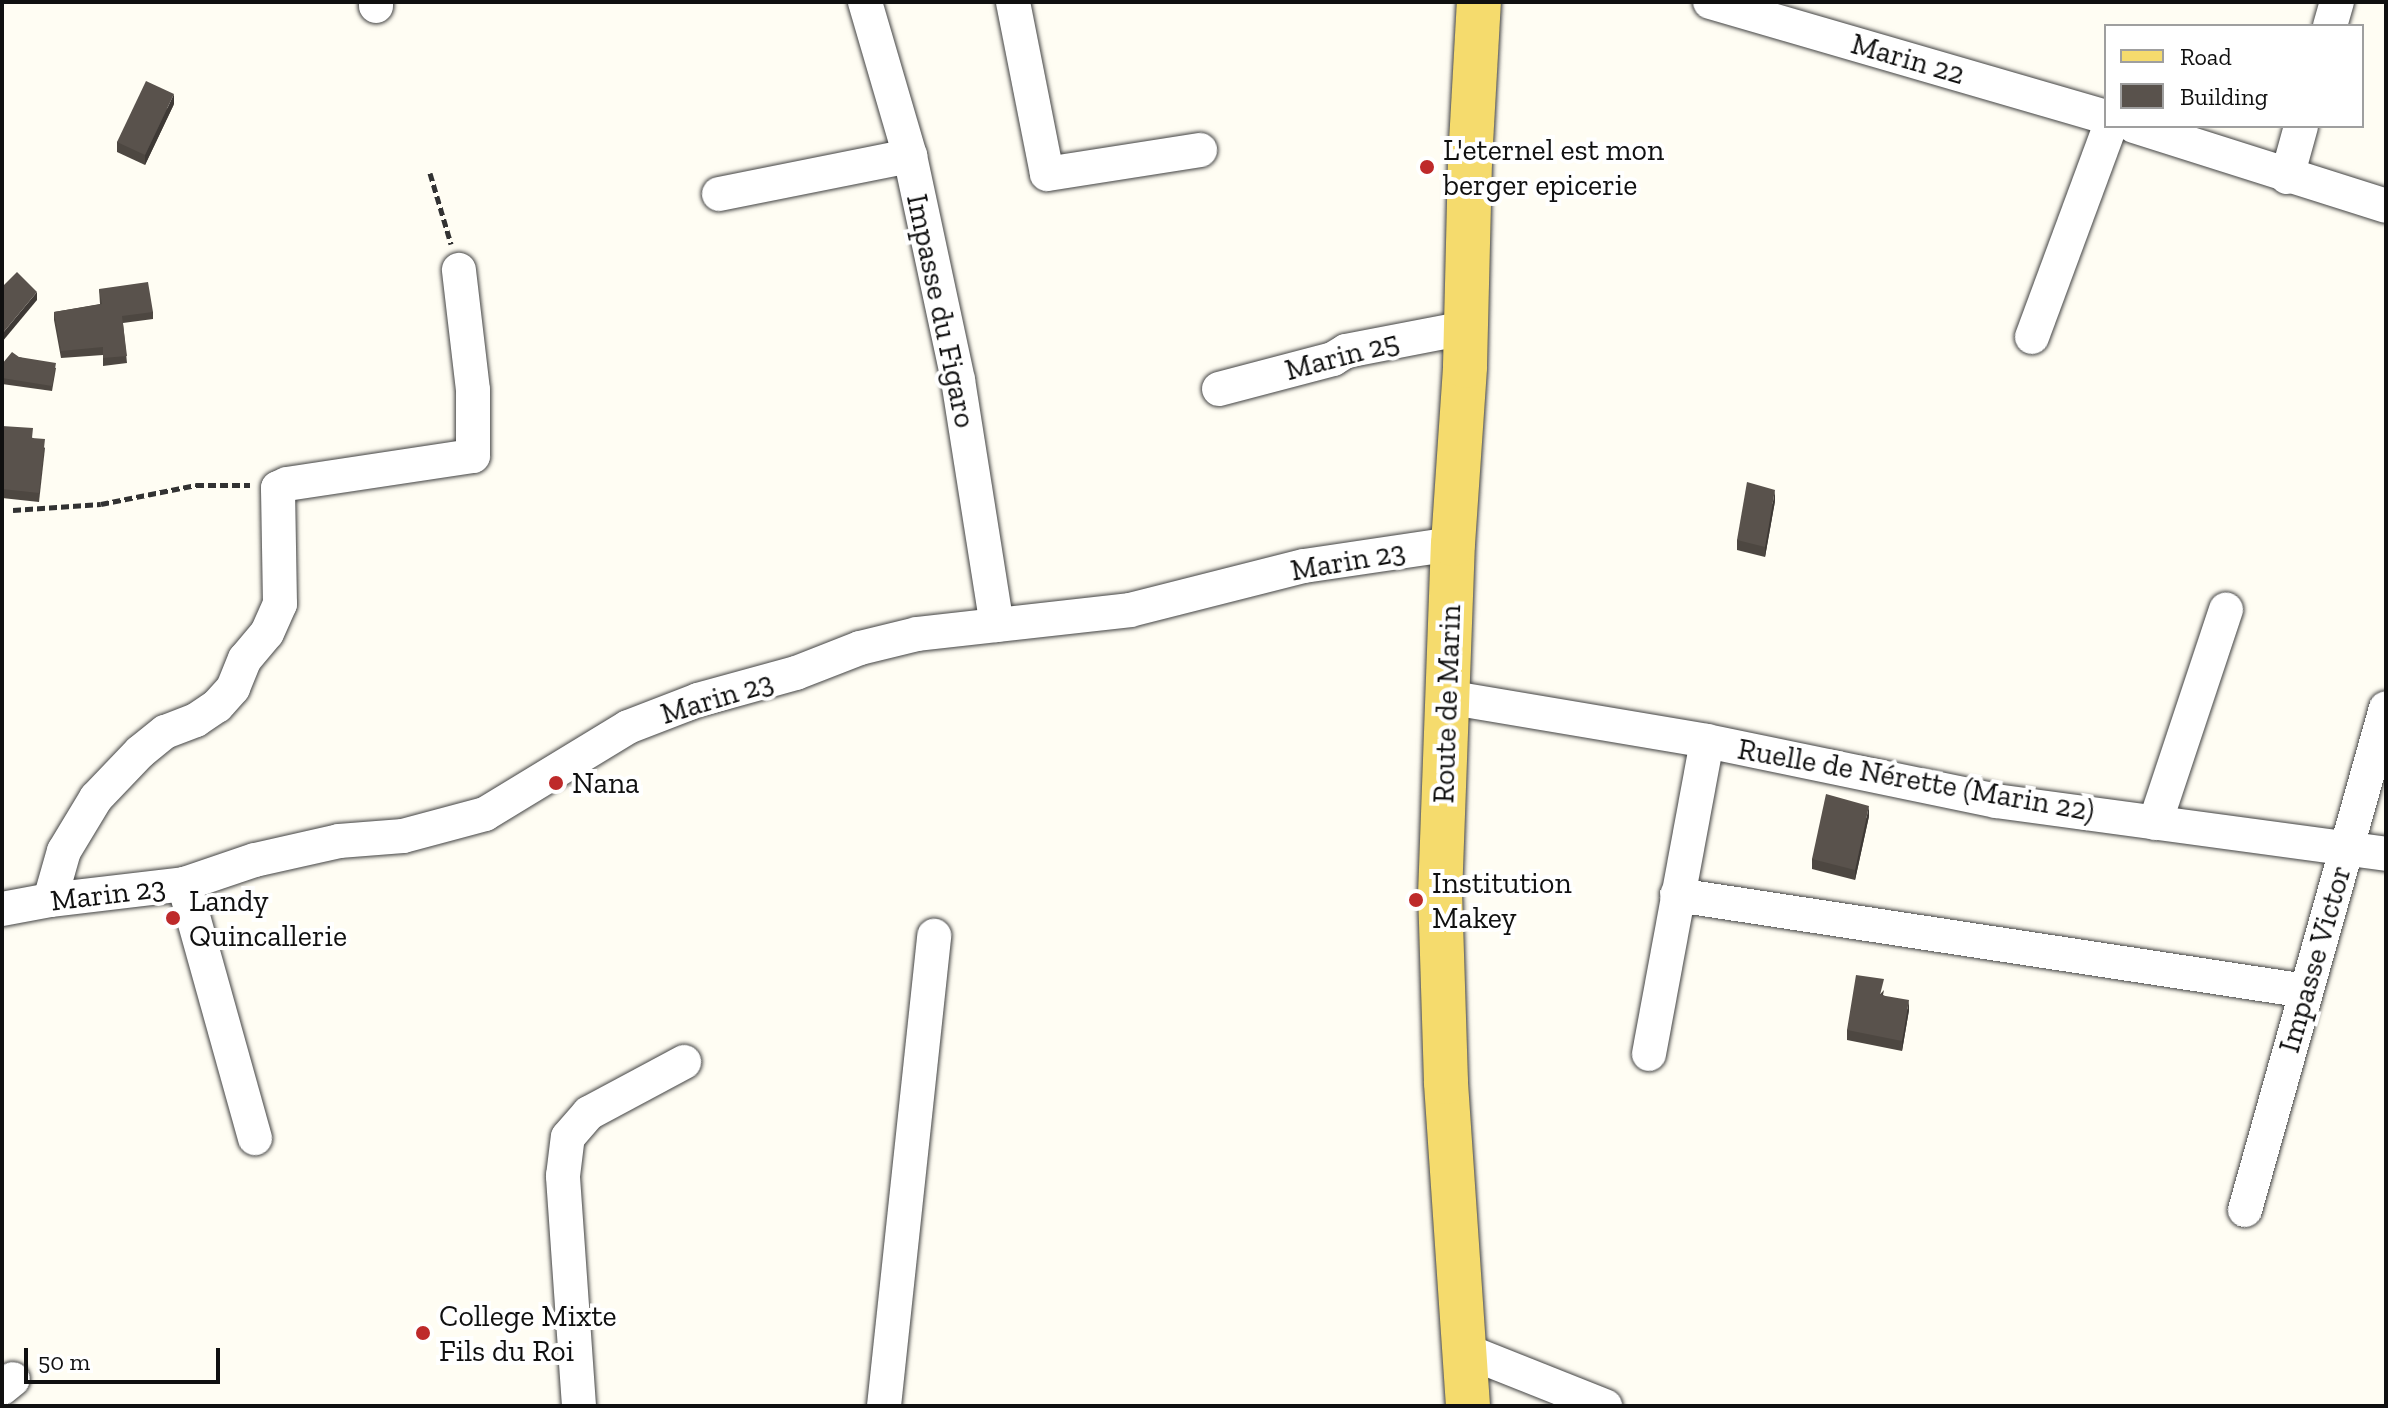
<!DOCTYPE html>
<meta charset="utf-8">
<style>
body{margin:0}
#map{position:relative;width:2388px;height:1408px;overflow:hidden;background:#fffdf3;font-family:"Zilla Slab",serif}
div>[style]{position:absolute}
.path>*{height:5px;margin-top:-2.5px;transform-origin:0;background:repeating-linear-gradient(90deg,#323232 0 8px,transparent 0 12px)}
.roads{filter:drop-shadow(0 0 2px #434343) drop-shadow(0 0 2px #434343)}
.minor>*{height:34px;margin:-17px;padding:0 17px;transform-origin:17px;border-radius:17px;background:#fff}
.major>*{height:44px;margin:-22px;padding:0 22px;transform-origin:22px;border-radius:22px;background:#f5db6d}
.wall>*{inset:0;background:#4d4741}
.shaded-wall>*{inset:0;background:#3e3935}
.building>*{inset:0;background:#59524c}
.dots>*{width:22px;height:22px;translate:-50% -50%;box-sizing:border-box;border:4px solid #fff;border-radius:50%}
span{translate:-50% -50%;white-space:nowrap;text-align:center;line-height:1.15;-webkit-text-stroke:8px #fff;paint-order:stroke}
.street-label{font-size:30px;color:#101010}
.poi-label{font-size:30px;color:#101010}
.left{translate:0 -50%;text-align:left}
.frame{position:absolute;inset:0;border:4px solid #101010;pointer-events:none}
.legend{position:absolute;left:2104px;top:24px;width:260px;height:104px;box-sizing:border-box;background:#fff;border:2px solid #9f9f9f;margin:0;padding:10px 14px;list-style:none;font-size:24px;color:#101010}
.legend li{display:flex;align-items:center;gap:16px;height:40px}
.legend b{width:40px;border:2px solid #9f9f9f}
.scale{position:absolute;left:24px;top:1348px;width:196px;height:36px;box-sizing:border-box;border:4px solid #101010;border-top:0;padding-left:10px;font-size:24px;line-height:28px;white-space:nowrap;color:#101010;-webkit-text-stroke:6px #fff;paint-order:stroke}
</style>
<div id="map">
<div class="path">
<i style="left:430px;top:173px;width:74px;rotate:73.5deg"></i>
<i style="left:13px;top:510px;width:88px;rotate:-3.9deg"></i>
<i style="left:101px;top:504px;width:97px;rotate:-11.3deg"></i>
<i style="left:196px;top:485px;width:54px"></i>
</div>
<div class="roads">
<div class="minor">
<i style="left:376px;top:2px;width:4px;rotate:90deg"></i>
<i style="left:865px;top:2px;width:160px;rotate:73.7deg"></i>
<i style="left:910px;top:156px;width:229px;rotate:77.9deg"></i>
<i style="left:958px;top:380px;width:248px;rotate:81deg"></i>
<i style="left:1013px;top:2px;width:175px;rotate:78.8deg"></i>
<i style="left:1047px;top:174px;width:155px;rotate:-8.9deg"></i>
<i style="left:1710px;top:2px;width:412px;rotate:16.2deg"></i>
<i style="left:2330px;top:26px;width:25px;rotate:-74deg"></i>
<i style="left:2134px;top:126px;width:264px;rotate:17.6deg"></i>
<i style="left:2287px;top:177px;width:53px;rotate:-74.6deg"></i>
<i style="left:719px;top:194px;width:195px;rotate:-11.3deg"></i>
<i style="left:2032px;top:337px;width:225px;rotate:-69.7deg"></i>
<i style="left:1219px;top:389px;width:118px;rotate:-14.7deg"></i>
<i style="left:1333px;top:359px;width:15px;rotate:-32deg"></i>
<i style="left:1346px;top:351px;width:122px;rotate:-10.9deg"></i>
<i style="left:1447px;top:697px;width:264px;rotate:9.6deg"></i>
<i style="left:1707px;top:741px;width:295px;rotate:11.7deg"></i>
<i style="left:1996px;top:801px;width:394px;rotate:7.7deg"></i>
<i style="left:2155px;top:823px;width:225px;rotate:-71.6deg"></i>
<i style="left:184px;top:884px;width:264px;rotate:74.4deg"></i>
<i style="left:1677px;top:895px;width:636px;rotate:8.68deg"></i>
<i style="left:50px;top:900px;width:51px;rotate:-74.1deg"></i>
<i style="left:64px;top:851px;width:62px;rotate:-58.9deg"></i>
<i style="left:96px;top:798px;width:64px;rotate:-46.3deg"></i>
<i style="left:140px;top:752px;width:32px;rotate:-39deg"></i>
<i style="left:165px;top:732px;width:33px;rotate:-21deg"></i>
<i style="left:196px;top:720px;width:25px;rotate:-34deg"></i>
<i style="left:217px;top:706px;width:24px;rotate:-48deg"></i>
<i style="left:233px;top:688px;width:31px;rotate:-68deg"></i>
<i style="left:245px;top:659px;width:34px;rotate:-50deg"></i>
<i style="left:267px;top:633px;width:32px;rotate:-66deg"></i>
<i style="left:280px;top:604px;width:116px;rotate:-91deg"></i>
<i style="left:278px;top:488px;width:10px;rotate:-24deg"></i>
<i style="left:287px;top:484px;width:188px;rotate:-8.6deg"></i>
<i style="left:473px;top:456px;width:66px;rotate:-90deg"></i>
<i style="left:473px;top:390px;width:121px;rotate:-96.7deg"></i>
<i style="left:2px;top:909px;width:49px;rotate:-10.6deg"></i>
<i style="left:50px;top:900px;width:135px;rotate:-6.8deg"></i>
<i style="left:184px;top:884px;width:75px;rotate:-18.7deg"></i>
<i style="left:255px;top:860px;width:86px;rotate:-12.7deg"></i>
<i style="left:339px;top:841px;width:64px;rotate:-4.5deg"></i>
<i style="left:403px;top:836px;width:85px;rotate:-15deg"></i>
<i style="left:485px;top:814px;width:167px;rotate:-31.3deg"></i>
<i style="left:628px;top:727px;width:75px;rotate:-21.1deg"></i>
<i style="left:698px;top:700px;width:102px;rotate:-15.4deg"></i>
<i style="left:796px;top:673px;width:69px;rotate:-21.3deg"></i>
<i style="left:860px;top:648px;width:59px;rotate:-13.8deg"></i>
<i style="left:917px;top:634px;width:214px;rotate:-6.4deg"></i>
<i style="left:1130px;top:610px;width:179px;rotate:-14.2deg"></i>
<i style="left:1304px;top:566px;width:151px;rotate:-8.4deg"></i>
<i style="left:1649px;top:1054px;width:318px;rotate:-79.5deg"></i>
<i style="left:2245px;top:1210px;width:521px;rotate:-74.31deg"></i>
<i style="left:1464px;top:1350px;width:152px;rotate:21.7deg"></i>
<i style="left:2px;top:1388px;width:14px;rotate:-39deg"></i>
<i style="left:579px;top:1406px;width:231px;rotate:-94deg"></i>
<i style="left:563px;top:1176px;width:39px;rotate:-83deg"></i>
<i style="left:568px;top:1137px;width:32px;rotate:-49deg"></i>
<i style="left:589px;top:1113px;width:108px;rotate:-28.2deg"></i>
<i style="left:884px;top:1406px;width:473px;rotate:-83.9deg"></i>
</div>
<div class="major">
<i style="left:1468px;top:1406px;width:325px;rotate:-93.9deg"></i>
<i style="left:1446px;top:1082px;width:186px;rotate:-91.8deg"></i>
<i style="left:1440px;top:896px;width:352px;rotate:-87.9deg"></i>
<i style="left:1453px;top:544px;width:178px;rotate:-86.1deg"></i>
<i style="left:1465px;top:366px;width:205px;rotate:-88.6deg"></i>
<i style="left:1470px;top:161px;width:159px;rotate:-86.8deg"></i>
</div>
</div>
<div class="wall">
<i style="clip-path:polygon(174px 104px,145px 165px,117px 152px,117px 142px)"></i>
<i style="clip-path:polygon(99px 289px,153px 312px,153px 319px,123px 323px,127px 363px,103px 366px,103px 355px,61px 358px,54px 320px,54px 312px,100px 304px)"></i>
<i style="clip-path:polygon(19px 357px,56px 368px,52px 391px,2px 384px,2px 364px)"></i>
<i style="clip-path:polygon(2px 426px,33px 438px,45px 448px,39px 502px,2px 498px)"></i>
<i style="clip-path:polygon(1775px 501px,1765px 557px,1737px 550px,1737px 540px)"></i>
<i style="clip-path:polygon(1869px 816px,1855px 880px,1812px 869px,1812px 859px)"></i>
<i style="clip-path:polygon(1884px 990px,1883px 995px,1909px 1010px,1902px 1051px,1847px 1040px,1847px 1030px)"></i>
</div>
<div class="shaded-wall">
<i style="clip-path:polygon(174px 94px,174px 104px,145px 165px,145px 155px)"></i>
<i style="clip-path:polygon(37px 292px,37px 300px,2px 342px,2px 334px)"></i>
<i style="clip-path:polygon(1775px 490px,1775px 501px,1765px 557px,1765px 547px)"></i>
<i style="clip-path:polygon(1869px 806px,1869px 816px,1855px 880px,1855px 870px)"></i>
<i style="clip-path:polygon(1909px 1000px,1909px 1010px,1902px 1051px,1902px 1041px)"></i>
</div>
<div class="building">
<i style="clip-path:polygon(146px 81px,174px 94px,145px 155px,117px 142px)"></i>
<i style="clip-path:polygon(17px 272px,37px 292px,2px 334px,2px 287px)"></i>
<i style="clip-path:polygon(148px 282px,153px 312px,122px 316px,127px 356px,103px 358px,103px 347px,61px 351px,54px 312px,102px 304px,99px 289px)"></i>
<i style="clip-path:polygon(12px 352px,19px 357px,56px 363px,52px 386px,2px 378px,2px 375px,4px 372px,2px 370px,2px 364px)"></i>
<i style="clip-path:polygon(2px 426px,33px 428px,32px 438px,45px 439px,39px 493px,2px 489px)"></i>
<i style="clip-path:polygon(1747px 482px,1775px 490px,1765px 547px,1737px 540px)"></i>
<i style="clip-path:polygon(1826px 794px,1869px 806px,1855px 870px,1812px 859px)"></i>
<i style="clip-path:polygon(1856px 975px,1884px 979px,1880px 995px,1909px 1000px,1902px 1041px,1847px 1030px)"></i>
</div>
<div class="dots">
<i style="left:1427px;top:167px;background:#be2a2a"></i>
<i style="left:556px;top:783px;background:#be2a2a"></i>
<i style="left:1416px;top:900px;background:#be2a2a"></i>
<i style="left:173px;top:918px;background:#be2a2a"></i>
<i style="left:423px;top:1333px;background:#be2a2a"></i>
</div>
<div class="street-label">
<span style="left:1908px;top:59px;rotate:16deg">Marin 22</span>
<span style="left:941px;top:311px;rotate:78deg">Impasse du Figaro</span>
<span style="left:1342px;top:356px;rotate:-15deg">Marin 25</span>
<span style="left:1348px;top:561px;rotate:-10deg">Marin 23</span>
<span style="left:717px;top:698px;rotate:-17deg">Marin 23</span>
<span style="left:1447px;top:704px;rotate:-88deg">Route de Marin</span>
<span style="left:1916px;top:780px;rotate:10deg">Ruelle de Nérette (Marin 22)</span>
<span style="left:108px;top:894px;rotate:-7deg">Marin 23</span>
<span style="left:2315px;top:959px;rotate:-74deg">Impasse Victor</span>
</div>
<div class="poi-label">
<span class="left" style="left:1443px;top:167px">L'eternel est mon<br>berger epicerie</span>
<span class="left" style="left:572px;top:783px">Nana</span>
<span class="left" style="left:1432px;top:900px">Institution<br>Makey</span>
<span class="left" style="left:189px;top:918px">Landy<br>Quincallerie</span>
<span class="left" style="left:439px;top:1333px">College Mixte<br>Fils du Roi</span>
</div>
<div class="frame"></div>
<ul class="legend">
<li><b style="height:10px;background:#f5db6d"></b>Road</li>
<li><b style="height:22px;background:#59524c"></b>Building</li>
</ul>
<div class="scale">50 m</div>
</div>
